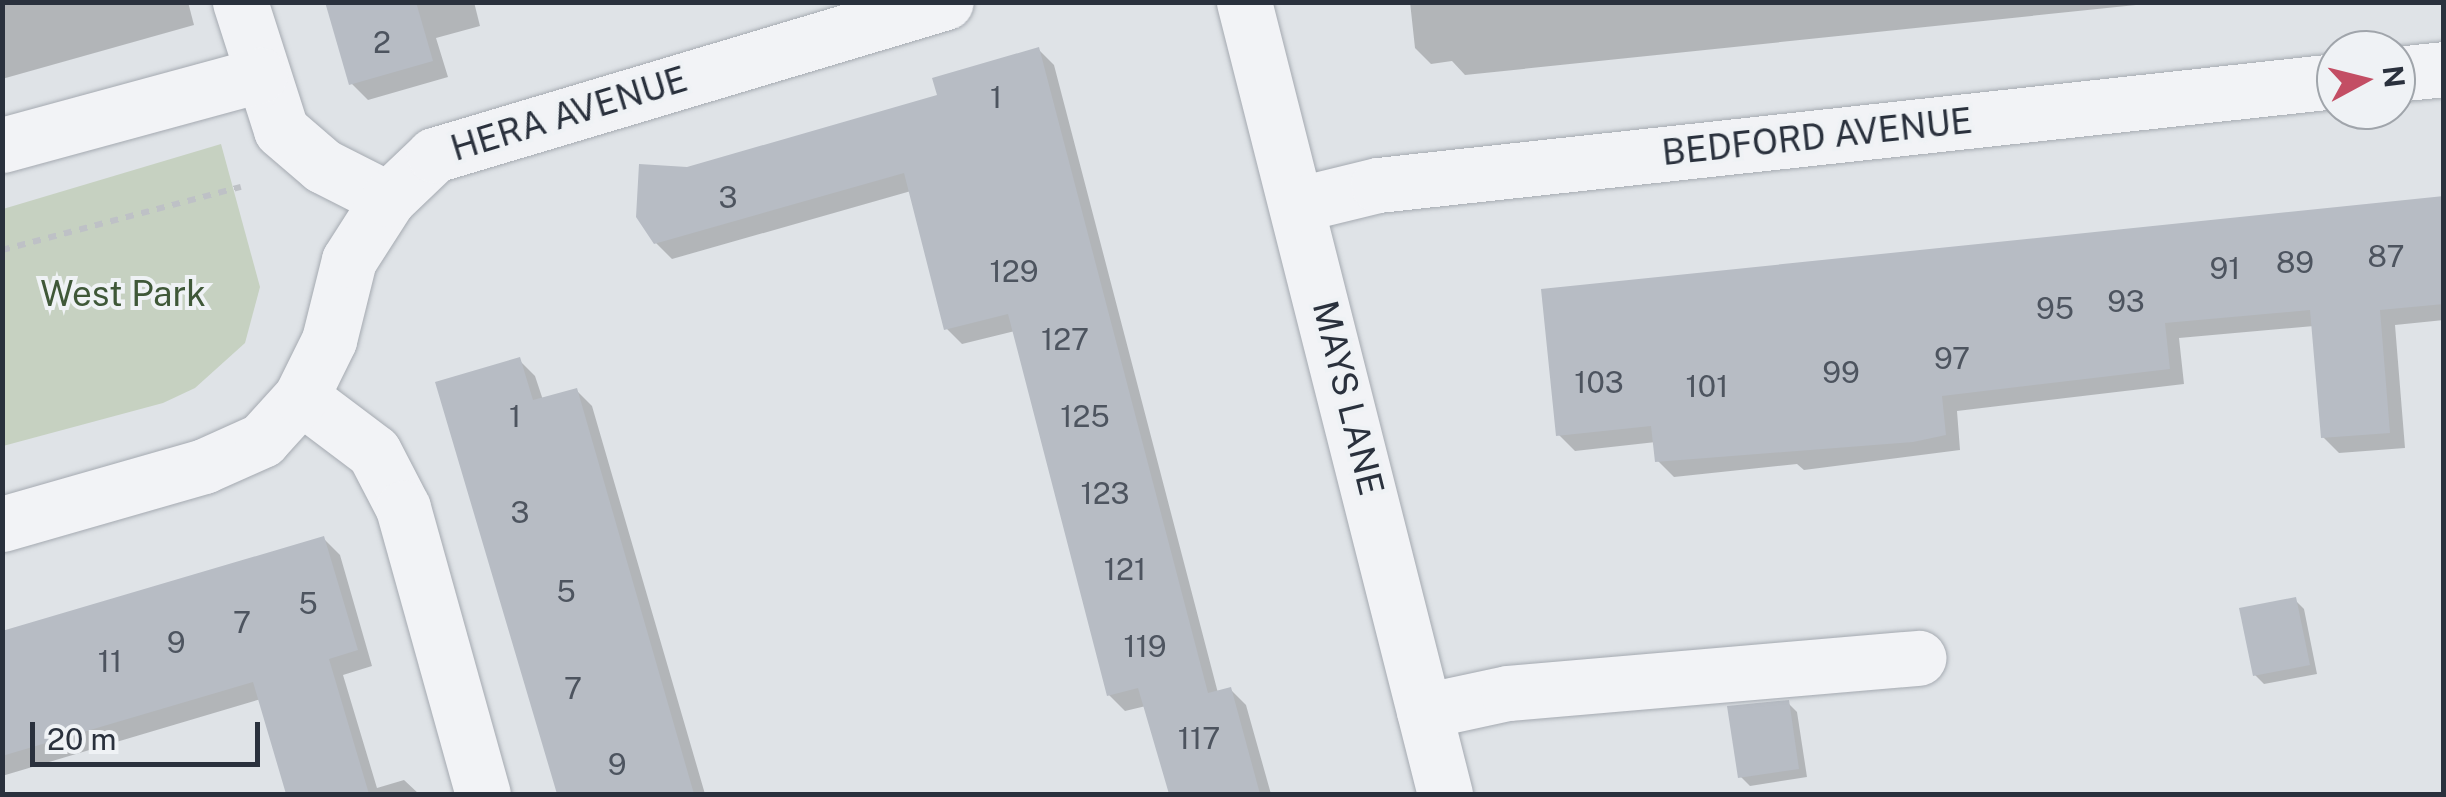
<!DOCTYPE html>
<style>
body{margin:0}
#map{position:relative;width:2446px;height:797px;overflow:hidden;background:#dfe3e7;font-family:"Public Sans",sans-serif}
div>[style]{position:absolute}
.green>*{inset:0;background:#c6d1c1}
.shadow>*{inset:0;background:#0003}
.building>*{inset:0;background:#b7bcc4}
.path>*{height:6px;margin-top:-3px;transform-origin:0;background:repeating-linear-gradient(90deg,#bec1c6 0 8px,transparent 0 16px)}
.roads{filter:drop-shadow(0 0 2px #a5aab1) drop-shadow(0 0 2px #a5aab1)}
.minor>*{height:55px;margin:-27.5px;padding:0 27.5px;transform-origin:27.5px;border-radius:27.5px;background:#f2f3f6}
span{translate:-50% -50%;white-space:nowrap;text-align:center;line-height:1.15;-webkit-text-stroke:8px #eff2f5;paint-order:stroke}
.number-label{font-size:30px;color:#4d545f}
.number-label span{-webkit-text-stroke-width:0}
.street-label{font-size:35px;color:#2a313d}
.park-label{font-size:35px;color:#3f5838}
.frame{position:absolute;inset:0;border:5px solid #2a313d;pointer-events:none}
.north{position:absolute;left:2316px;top:30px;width:100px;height:100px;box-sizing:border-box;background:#eff2f5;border:2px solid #a0a5ab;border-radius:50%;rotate:83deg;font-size:28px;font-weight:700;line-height:40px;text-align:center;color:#2a313d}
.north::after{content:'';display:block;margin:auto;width:35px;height:45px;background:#c34e64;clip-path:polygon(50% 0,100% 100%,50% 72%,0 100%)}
.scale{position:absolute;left:30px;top:722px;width:230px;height:45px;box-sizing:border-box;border:5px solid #2a313d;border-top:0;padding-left:12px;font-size:30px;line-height:35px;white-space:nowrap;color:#2a313d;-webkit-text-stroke:8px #eff2f5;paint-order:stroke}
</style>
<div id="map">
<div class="green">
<i style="clip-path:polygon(221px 144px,260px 287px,245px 343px,195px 388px,163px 403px,3px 446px,3px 209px)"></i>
</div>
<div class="shadow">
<i style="clip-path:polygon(2px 2px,188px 2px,194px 25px,2px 79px)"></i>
<i style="clip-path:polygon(328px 2px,474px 2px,480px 26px,436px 38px,448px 77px,368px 100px,352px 84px)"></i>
<i style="clip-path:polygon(1410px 2px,2165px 2px,1465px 75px,1452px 61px,1431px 64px,1415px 48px)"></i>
<i style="clip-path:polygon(1038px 49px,1054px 65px,1218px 693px,1230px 689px,1246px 705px,1271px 794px,1170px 794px,1146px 706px,1125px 711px,1109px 695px,1015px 331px,962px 344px,946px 328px,911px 191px,672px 259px,656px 243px,687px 170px,941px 97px)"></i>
<i style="clip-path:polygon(2444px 200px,2444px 320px,2395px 325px,2405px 448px,2339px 453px,2323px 437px,2314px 326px,2179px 338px,2184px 384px,1957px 411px,1960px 450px,1804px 470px,1797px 464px,1674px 477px,1658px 461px,1656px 442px,1575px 451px,1559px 435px)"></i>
<i style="clip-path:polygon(519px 360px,535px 376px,543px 400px,576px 390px,592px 406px,705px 794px,560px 794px,438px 384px)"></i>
<i style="clip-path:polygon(324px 539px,340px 555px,372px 666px,343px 675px,377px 788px,404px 780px,419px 794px,288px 794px,261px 699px,2px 776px,2px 633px)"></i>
<i style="clip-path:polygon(2295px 600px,2304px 609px,2317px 674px,2264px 684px,2255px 675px)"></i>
<i style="clip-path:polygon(1788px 703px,1797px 712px,1807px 777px,1750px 786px,1741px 777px)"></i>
</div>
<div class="building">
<i style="clip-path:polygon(325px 2px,416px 2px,433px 61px,349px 85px)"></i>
<i style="clip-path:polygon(1039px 47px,1208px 693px,1231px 687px,1260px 794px,1169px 794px,1138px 688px,1107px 696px,1008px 314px,944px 330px,904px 173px,654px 244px,636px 217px,639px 164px,687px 167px,937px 95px,932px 78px)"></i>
<i style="clip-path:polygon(2444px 196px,2444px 304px,2380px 310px,2390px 433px,2321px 438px,2310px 310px,2165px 323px,2170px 369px,1942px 396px,1946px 435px,1913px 442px,1655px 462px,1651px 426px,1556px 436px,1541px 289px)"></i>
<i style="clip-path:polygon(520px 357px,533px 400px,577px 388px,694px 794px,557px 794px,435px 382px)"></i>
<i style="clip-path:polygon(324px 536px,358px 650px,329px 659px,369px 794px,286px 794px,253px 682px,2px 756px,2px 631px)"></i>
<i style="clip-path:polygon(2296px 597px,2310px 665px,2253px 676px,2239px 608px)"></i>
<i style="clip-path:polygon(1789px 700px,1799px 769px,1738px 778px,1727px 706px)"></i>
</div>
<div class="path">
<i style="left:2px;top:250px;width:247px;rotate:-14.8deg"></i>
</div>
<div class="roads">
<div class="minor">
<i style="left:240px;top:2px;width:134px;rotate:72.2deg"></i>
<i style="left:281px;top:130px;width:55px;rotate:40.6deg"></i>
<i style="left:323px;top:166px;width:73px;rotate:26.9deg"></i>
<i style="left:1244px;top:2px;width:817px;rotate:75.76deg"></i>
<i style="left:2396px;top:74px;width:48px;rotate:-5.9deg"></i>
<i style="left:2px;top:145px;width:267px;rotate:-15.2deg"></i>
<i style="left:1300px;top:204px;width:80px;rotate:-13.7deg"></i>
<i style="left:1378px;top:185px;width:964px;rotate:-6.2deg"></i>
<i style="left:301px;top:397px;width:91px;rotate:37deg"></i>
<i style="left:374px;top:452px;width:63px;rotate:62.6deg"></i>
<i style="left:403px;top:508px;width:297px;rotate:74.4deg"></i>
<i style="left:2px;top:524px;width:210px;rotate:-16deg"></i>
<i style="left:204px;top:466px;width:64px;rotate:-24.1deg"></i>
<i style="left:262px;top:440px;width:58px;rotate:-47.8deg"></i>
<i style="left:301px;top:397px;width:64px;rotate:-63.8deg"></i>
<i style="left:329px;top:340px;width:82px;rotate:-76deg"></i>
<i style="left:349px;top:260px;width:72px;rotate:-57.4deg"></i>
<i style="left:388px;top:199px;width:64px;rotate:-43.7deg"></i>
<i style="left:434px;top:155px;width:534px;rotate:-16.64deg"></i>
<i style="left:1424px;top:711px;width:86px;rotate:-12.1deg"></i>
<i style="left:1508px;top:693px;width:412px;rotate:-4.9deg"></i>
</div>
</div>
<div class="number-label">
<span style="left:382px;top:42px">2</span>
<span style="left:996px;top:97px">1</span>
<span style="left:728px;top:197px">3</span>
<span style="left:2386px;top:256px">87</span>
<span style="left:2295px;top:262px">89</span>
<span style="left:2225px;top:268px">91</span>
<span style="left:1014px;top:271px">129</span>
<span style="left:2126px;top:301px">93</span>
<span style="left:2055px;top:308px">95</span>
<span style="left:1065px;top:339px">127</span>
<span style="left:1952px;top:358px">97</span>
<span style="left:1841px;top:372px">99</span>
<span style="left:1599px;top:382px">103</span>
<span style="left:1707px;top:386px">101</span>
<span style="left:515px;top:416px">1</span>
<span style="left:1085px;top:416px">125</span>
<span style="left:1105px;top:493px">123</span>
<span style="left:520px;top:512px">3</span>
<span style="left:1125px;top:569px">121</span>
<span style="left:566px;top:591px">5</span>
<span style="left:308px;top:603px">5</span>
<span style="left:242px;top:622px">7</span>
<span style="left:176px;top:642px">9</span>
<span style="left:1145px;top:646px">119</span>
<span style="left:110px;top:661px">11</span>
<span style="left:573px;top:688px">7</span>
<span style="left:1199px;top:738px">117</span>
<span style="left:617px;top:764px">9</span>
</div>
<div class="street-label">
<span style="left:569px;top:114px;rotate:-17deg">HERA AVENUE</span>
<span style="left:1817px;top:137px;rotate:-6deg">BEDFORD AVENUE</span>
<span style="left:1348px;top:398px;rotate:76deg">MAYS LANE</span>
</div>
<div class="park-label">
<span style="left:123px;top:294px">West Park</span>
</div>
<div class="frame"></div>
<div class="north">N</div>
<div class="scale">20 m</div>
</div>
